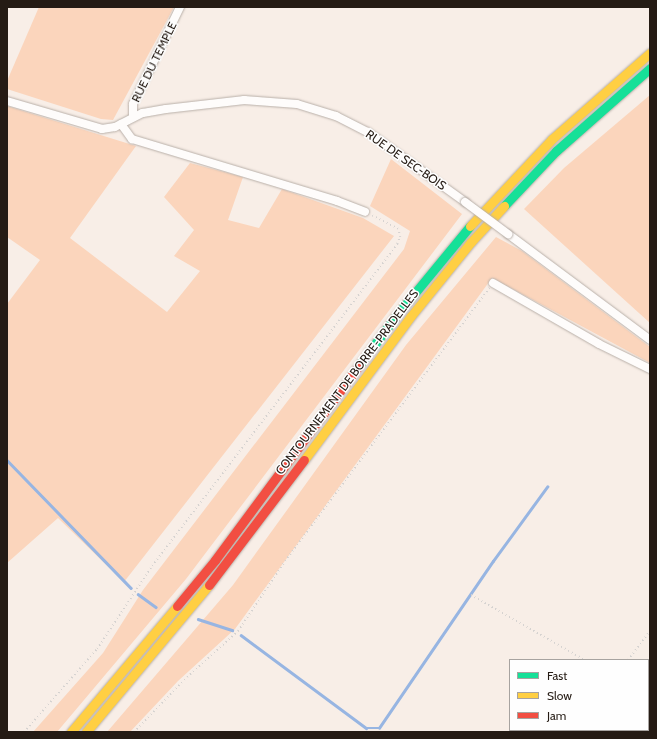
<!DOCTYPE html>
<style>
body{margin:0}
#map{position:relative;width:657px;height:739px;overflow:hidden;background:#f8eee7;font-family:Cabin,sans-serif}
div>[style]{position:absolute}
.green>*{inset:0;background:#fbd5bc}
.stream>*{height:2.5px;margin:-1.25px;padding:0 1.25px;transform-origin:1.25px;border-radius:1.25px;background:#97b5e2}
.path>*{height:1.5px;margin-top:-0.75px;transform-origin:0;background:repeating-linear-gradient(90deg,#d5d2d0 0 1px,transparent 0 4px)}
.roads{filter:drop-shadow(0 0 1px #b9b0a9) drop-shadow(0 0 1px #b9b0a9)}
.street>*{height:8px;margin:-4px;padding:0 4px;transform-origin:4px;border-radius:4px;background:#fefcfb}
.fast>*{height:9px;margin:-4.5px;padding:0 4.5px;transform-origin:4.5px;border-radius:4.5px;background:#16e098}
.slow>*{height:9px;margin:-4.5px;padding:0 4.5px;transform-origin:4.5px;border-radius:4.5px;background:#ffcf43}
.jam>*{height:9px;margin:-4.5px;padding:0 4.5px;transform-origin:4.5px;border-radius:4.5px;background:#f24e42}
.bridges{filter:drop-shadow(0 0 1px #b9b0a9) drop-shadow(0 0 1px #b9b0a9)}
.street-bridge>*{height:8px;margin:-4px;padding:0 4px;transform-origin:4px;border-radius:4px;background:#fefcfb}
span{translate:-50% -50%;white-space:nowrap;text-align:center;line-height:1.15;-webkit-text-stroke:3px #fefefe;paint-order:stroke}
.street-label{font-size:12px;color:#251b14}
.frame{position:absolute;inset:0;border:8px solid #251b14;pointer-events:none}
.legend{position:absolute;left:509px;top:659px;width:140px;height:72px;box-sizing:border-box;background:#fefefe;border:1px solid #a7a3a0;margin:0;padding:5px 7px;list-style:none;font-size:12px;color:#251b14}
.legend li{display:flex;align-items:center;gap:8px;height:20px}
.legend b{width:20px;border:1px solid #a7a3a0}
</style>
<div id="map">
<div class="green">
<i style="clip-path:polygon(39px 7px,174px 7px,113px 120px,101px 119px,7px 89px,7px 81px)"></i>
<i style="clip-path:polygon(650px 95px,650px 323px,524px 209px,564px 168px)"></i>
<i style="clip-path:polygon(7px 106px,136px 146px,70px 238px,167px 312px,200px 271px,174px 256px,194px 230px,164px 197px,190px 163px,243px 177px,228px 220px,259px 228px,282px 189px,363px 218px,394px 236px,124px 582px,58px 518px,7px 563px,7px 304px,40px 260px,7px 237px)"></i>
<i style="clip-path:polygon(391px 159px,462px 214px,186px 579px,57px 732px,33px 732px,103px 653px,143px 590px,404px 249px,410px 231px,370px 206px)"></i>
<i style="clip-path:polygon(496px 237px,522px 251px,650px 347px,650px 363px,492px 278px,235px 629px,178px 681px,130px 732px,107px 732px,233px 585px,406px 345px)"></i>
</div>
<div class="stream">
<i style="left:7px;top:460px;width:178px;rotate:45.9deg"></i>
<i style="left:138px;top:594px;width:22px;rotate:36deg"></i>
<i style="left:198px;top:619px;width:36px;rotate:18deg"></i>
<i style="left:241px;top:635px;width:156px;rotate:36.6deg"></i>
<i style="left:366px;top:728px;width:13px"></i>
<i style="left:379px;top:728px;width:202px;rotate:-55.7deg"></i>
<i style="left:493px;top:561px;width:92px;rotate:-53.9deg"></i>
</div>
<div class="path">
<i style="left:471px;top:595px;width:131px;rotate:29.7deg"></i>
<i style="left:628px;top:660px;width:36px;rotate:-53deg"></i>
<i style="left:648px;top:695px;width:2px;rotate:27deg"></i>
<i style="left:24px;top:732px;width:111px;rotate:-48.7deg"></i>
<i style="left:97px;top:649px;width:100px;rotate:-56.5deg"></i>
<i style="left:152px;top:566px;width:405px;rotate:-52.7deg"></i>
<i style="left:397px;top:244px;width:8px;rotate:-67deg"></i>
<i style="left:400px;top:237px;width:8px;rotate:-104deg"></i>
<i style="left:398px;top:229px;width:29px;rotate:-153deg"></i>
<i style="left:134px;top:732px;width:76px;rotate:-46.1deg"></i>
<i style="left:187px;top:677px;width:69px;rotate:-42deg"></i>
<i style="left:238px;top:631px;width:84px;rotate:-56.1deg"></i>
<i style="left:285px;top:561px;width:341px;rotate:-53.2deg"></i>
</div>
<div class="roads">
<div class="street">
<i style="left:7px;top:101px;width:99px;rotate:16.4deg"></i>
<i style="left:102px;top:129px;width:13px;rotate:-9deg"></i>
<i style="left:115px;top:127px;width:31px;rotate:-27deg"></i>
<i style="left:143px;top:113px;width:23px;rotate:-10deg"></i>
<i style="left:166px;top:109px;width:79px;rotate:-6.6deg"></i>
<i style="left:244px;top:100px;width:53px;rotate:4.3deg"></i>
<i style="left:297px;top:104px;width:41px;rotate:17.1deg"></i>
<i style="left:336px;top:116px;width:36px;rotate:27deg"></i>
<i style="left:368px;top:132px;width:120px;rotate:35.8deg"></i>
<i style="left:133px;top:117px;width:13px;rotate:-90deg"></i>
<i style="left:133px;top:104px;width:108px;rotate:-64.1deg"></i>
<i style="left:121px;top:124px;width:19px;rotate:54deg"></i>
<i style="left:132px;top:139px;width:214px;rotate:16.8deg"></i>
<i style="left:337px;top:201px;width:30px;rotate:21deg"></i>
<i style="left:508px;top:234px;width:177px;rotate:36.7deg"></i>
<i style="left:493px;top:283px;width:122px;rotate:29.9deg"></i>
<i style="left:599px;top:344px;width:57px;rotate:26.1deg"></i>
</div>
<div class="fast">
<i style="left:504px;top:206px;width:76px;rotate:-46.6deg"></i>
<i style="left:556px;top:151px;width:125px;rotate:-41.4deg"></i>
<i style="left:360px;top:364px;width:59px;rotate:-53.3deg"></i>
<i style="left:395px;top:317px;width:118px;rotate:-50.5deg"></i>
</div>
<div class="slow">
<i style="left:470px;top:226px;width:120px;rotate:-46.7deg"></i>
<i style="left:552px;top:139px;width:130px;rotate:-41.3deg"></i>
<i style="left:304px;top:460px;width:179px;rotate:-53.4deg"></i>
<i style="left:411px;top:316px;width:95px;rotate:-51deg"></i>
<i style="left:471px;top:242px;width:49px;rotate:-47.5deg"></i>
<i style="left:71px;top:732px;width:165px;rotate:-49.9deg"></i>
<i style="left:86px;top:732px;width:192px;rotate:-50.1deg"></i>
</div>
<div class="jam">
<i style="left:209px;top:585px;width:157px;rotate:-52.8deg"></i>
<i style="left:177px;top:606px;width:60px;rotate:-50.4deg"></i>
<i style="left:215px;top:560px;width:244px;rotate:-53.5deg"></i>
</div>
</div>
<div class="bridges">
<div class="street-bridge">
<i style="left:465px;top:202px;width:54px;rotate:36.7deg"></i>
</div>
</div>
<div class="street-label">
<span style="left:154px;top:62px;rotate:-64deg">RUE DU TEMPLE</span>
<span style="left:406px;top:160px;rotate:35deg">RUE DE SEC-BOIS</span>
<span style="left:347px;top:382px;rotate:-53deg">CONTOURNEMENT DE BORRE-PRADELLES</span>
</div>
<div class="frame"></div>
<ul class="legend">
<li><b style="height:5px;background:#16e098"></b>Fast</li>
<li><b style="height:5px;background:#ffcf43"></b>Slow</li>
<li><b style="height:5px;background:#f24e42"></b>Jam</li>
</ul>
</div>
